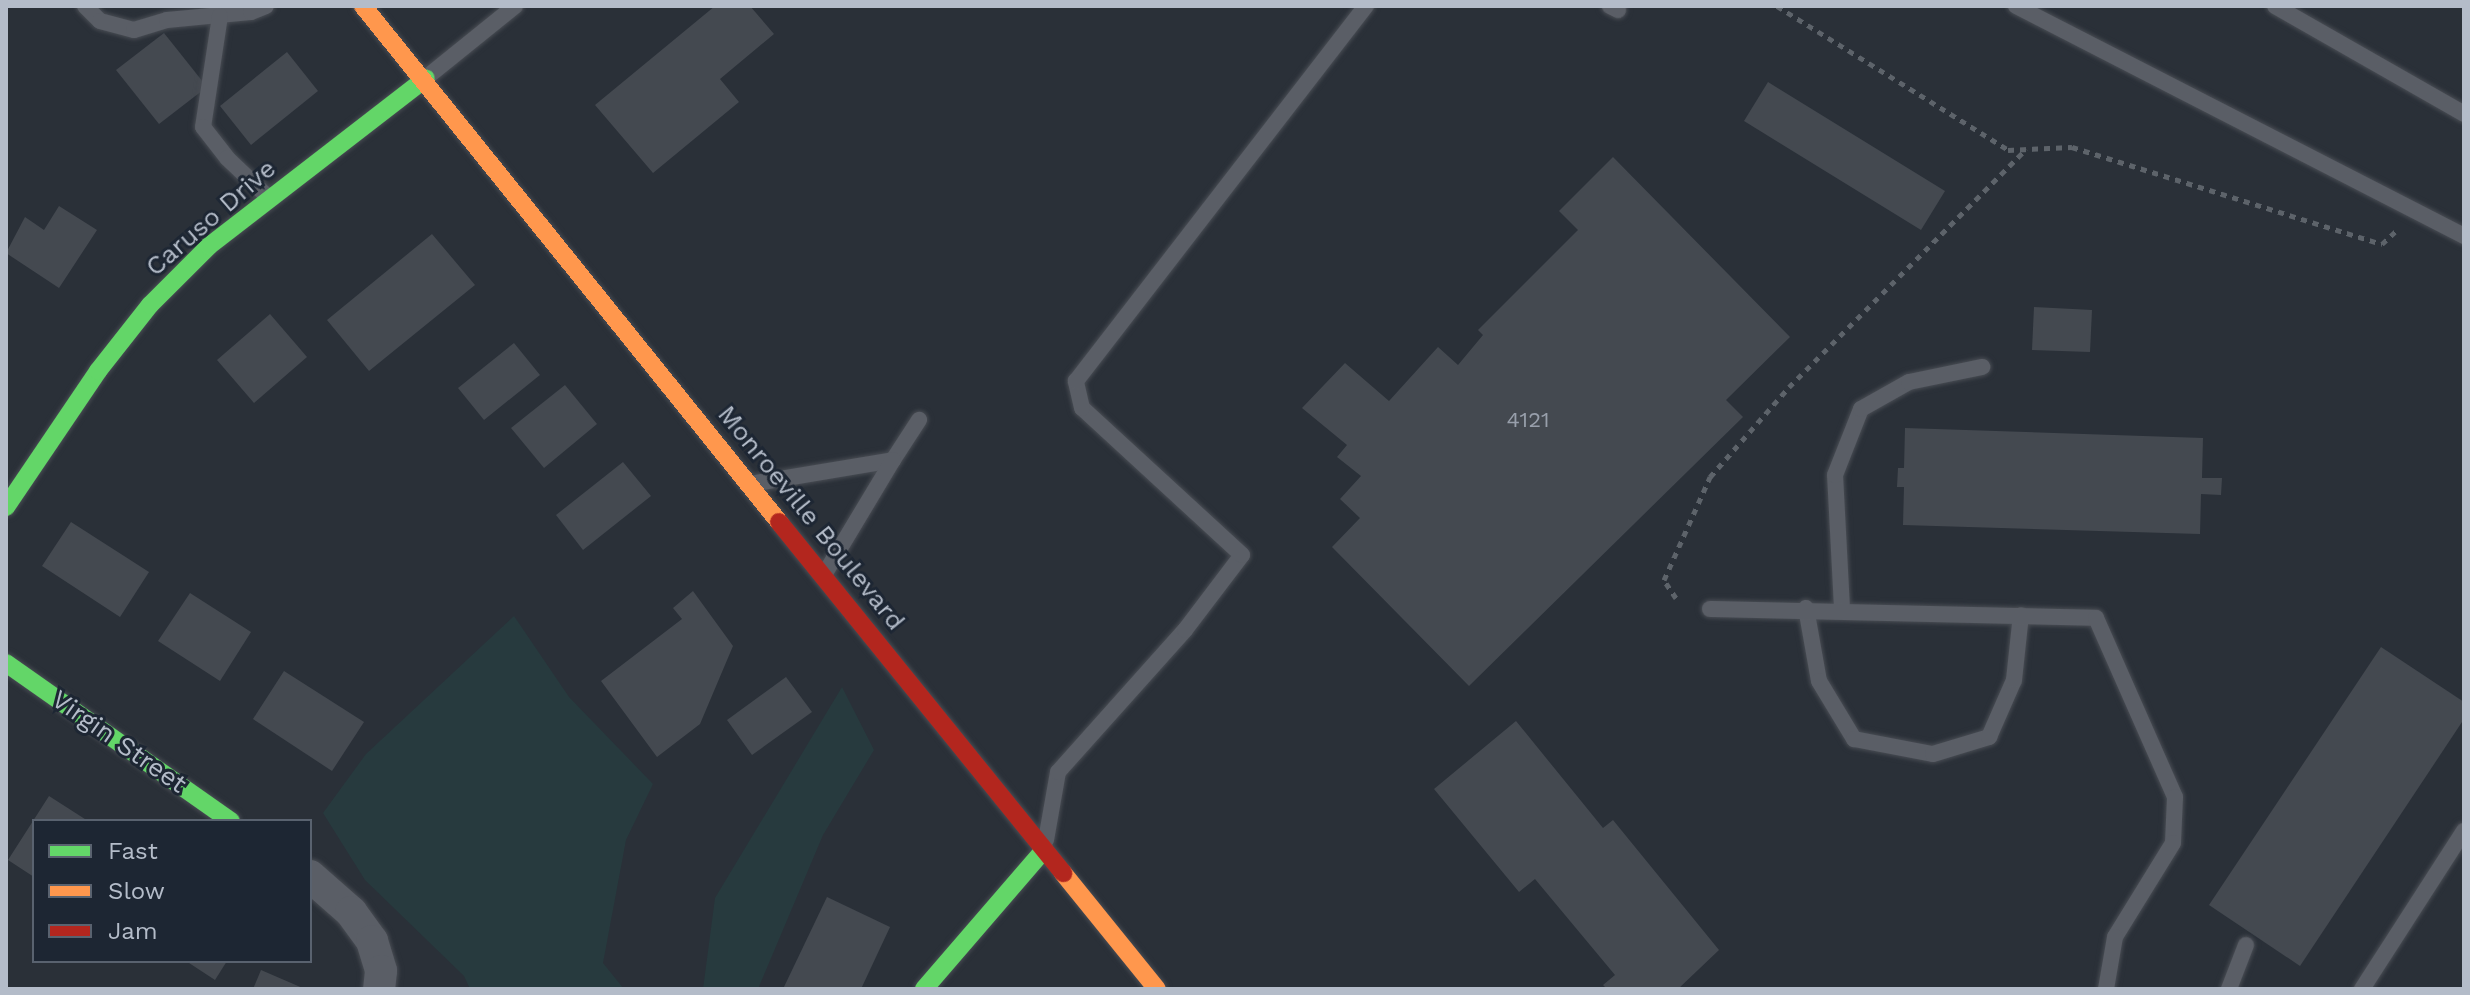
<!DOCTYPE html>
<style>
body{margin:0}
#map{position:relative;width:2470px;height:995px;overflow:hidden;background:#2a3038;font-family:"Work Sans",sans-serif}
div>[style]{position:absolute}
.green>*{inset:0;background:#273a3e}
.building>*{inset:0;background:#444950}
.path>*{height:5px;margin-top:-2.5px;transform-origin:0;background:repeating-linear-gradient(90deg,#5d636a 0 6px,transparent 0 12px)}
.roads{filter:drop-shadow(0 0 2px #484c53) drop-shadow(0 0 2px #484c53)}
.lane>*{height:16px;margin:-8px;padding:0 8px;transform-origin:8px;border-radius:8px;background:#5a5e66}
.street>*{height:32px;margin:-16px;padding:0 16px;transform-origin:16px;border-radius:16px;background:#5a5e66}
.fast>*{height:18px;margin:-9px;padding:0 9px;transform-origin:9px;border-radius:9px;background:#63d668}
.slow>*{height:18px;margin:-9px;padding:0 9px;transform-origin:9px;border-radius:9px;background:#ff974d}
.jam>*{height:18px;margin:-9px;padding:0 9px;transform-origin:9px;border-radius:9px;background:#b3261e}
span{translate:-50% -50%;white-space:nowrap;text-align:center;line-height:1.15;-webkit-text-stroke:6px #1d2633;paint-order:stroke}
.number-label{font-size:22px;color:#989fab}
.number-label span{-webkit-text-stroke-width:0}
.street-label{font-size:26px;color:#b4bcc9}
.frame{position:absolute;inset:0;border:8px solid #b4bcc9;pointer-events:none}
.legend{position:absolute;left:32px;top:819px;width:280px;height:144px;box-sizing:border-box;background:#1d2633;border:2px solid #59626f;margin:0;padding:10px 14px;list-style:none;font-size:24px;color:#b4bcc9}
.legend li{display:flex;align-items:center;gap:16px;height:40px}
.legend b{width:40px;border:2px solid #59626f}
</style>
<div id="map">
<div class="green">
<i style="clip-path:polygon(514px 616px,569px 697px,653px 784px,626px 840px,603px 963px,624px 989px,470px 989px,464px 976px,365px 880px,323px 813px,366px 754px)"></i>
<i style="clip-path:polygon(842px 687px,874px 750px,823px 835px,758px 989px,703px 989px,715px 898px)"></i>
</div>
<div class="building">
<i style="clip-path:polygon(715px 6px,750px 6px,774px 34px,720px 79px,739px 102px,653px 173px,595px 105px)"></i>
<i style="clip-path:polygon(164px 33px,207px 87px,159px 124px,116px 70px)"></i>
<i style="clip-path:polygon(287px 52px,318px 91px,251px 145px,220px 106px)"></i>
<i style="clip-path:polygon(1768px 82px,1945px 191px,1921px 230px,1744px 121px)"></i>
<i style="clip-path:polygon(1613px 157px,1790px 337px,1726px 400px,1743px 417px,1469px 686px,1332px 547px,1360px 518px,1340px 499px,1361px 476px,1337px 457px,1347px 445px,1302px 408px,1345px 363px,1389px 401px,1438px 347px,1458px 365px,1483px 335px,1478px 330px,1578px 230px,1559px 211px)"></i>
<i style="clip-path:polygon(59px 206px,97px 230px,59px 288px,6px 253px,25px 217px,44px 230px)"></i>
<i style="clip-path:polygon(432px 234px,475px 285px,369px 371px,327px 320px)"></i>
<i style="clip-path:polygon(2034px 307px,2092px 310px,2090px 352px,2032px 350px)"></i>
<i style="clip-path:polygon(270px 314px,307px 357px,254px 403px,217px 360px)"></i>
<i style="clip-path:polygon(514px 343px,540px 375px,484px 420px,458px 388px)"></i>
<i style="clip-path:polygon(565px 385px,597px 424px,544px 468px,511px 428px)"></i>
<i style="clip-path:polygon(1905px 428px,2203px 438px,2202px 478px,2222px 478px,2221px 495px,2201px 494px,2200px 534px,1903px 525px,1904px 487px,1897px 487px,1898px 468px,1904px 468px)"></i>
<i style="clip-path:polygon(623px 462px,651px 496px,583px 550px,556px 515px)"></i>
<i style="clip-path:polygon(71px 522px,149px 572px,120px 617px,42px 566px)"></i>
<i style="clip-path:polygon(693px 591px,733px 646px,700px 724px,657px 757px,601px 681px,682px 619px,673px 608px)"></i>
<i style="clip-path:polygon(190px 593px,251px 632px,220px 681px,158px 641px)"></i>
<i style="clip-path:polygon(2381px 647px,2464px 702px,2464px 719px,2300px 966px,2209px 905px)"></i>
<i style="clip-path:polygon(284px 671px,364px 722px,332px 771px,253px 719px)"></i>
<i style="clip-path:polygon(786px 677px,812px 712px,752px 755px,727px 720px)"></i>
<i style="clip-path:polygon(1516px 721px,1603px 828px,1613px 820px,1719px 950px,1678px 989px,1607px 989px,1603px 985px,1615px 975px,1535px 879px,1519px 892px,1434px 789px)"></i>
<i style="clip-path:polygon(49px 796px,88px 821px,34px 821px,34px 877px,8px 860px)"></i>
<i style="clip-path:polygon(827px 897px,890px 927px,861px 989px,783px 989px)"></i>
<i style="clip-path:polygon(186px 961px,227px 961px,215px 980px)"></i>
<i style="clip-path:polygon(261px 970px,305px 989px,253px 989px)"></i>
</div>
<div class="path">
<i style="left:1777px;top:6px;width:272px;rotate:31.9deg"></i>
<i style="left:2008px;top:150px;width:64px;rotate:-2.7deg"></i>
<i style="left:2072px;top:147px;width:325px;rotate:17.4deg"></i>
<i style="left:2382px;top:244px;width:22px;rotate:-43deg"></i>
<i style="left:1676px;top:598px;width:22px;rotate:-124deg"></i>
<i style="left:1664px;top:580px;width:113px;rotate:-65.9deg"></i>
<i style="left:1710px;top:477px;width:120px;rotate:-48.7deg"></i>
<i style="left:1789px;top:387px;width:336px;rotate:-45.1deg"></i>
</div>
<div class="roads">
<div class="lane">
<i style="left:85px;top:6px;width:21px;rotate:45deg"></i>
<i style="left:100px;top:21px;width:35px;rotate:15deg"></i>
<i style="left:134px;top:30px;width:34px;rotate:-17deg"></i>
<i style="left:167px;top:20px;width:84px;rotate:-5.4deg"></i>
<i style="left:251px;top:12px;width:16px;rotate:-22deg"></i>
<i style="left:1610px;top:6px;width:9px;rotate:27deg"></i>
<i style="left:2016px;top:6px;width:504px;rotate:27.18deg"></i>
<i style="left:2275px;top:6px;width:218px;rotate:29.7deg"></i>
<i style="left:220px;top:16px;width:112px;rotate:98.7deg"></i>
<i style="left:203px;top:127px;width:39px;rotate:52deg"></i>
<i style="left:227px;top:158px;width:58px;rotate:43.6deg"></i>
<i style="left:427px;top:77px;width:113px;rotate:-38.9deg"></i>
<i style="left:893px;top:460px;width:48px;rotate:-57deg"></i>
<i style="left:756px;top:483px;width:139px;rotate:-9.5deg"></i>
<i style="left:893px;top:460px;width:134px;rotate:121deg"></i>
<i style="left:1806px;top:608px;width:74px;rotate:79.9deg"></i>
<i style="left:1819px;top:681px;width:68px;rotate:58.9deg"></i>
<i style="left:1854px;top:739px;width:80px;rotate:10.8deg"></i>
<i style="left:1933px;top:754px;width:59px;rotate:-16.9deg"></i>
<i style="left:1989px;top:737px;width:62px;rotate:-66.3deg"></i>
<i style="left:2014px;top:680px;width:65px;rotate:-83.9deg"></i>
<i style="left:1842px;top:608px;width:133px;rotate:-93deg"></i>
<i style="left:1835px;top:475px;width:71px;rotate:-68.5deg"></i>
<i style="left:1861px;top:409px;width:55px;rotate:-29.4deg"></i>
<i style="left:1909px;top:382px;width:75px;rotate:-11.6deg"></i>
<i style="left:1710px;top:609px;width:386px;rotate:1.3deg"></i>
<i style="left:2096px;top:618px;width:196px;rotate:66.2deg"></i>
<i style="left:2175px;top:797px;width:46px;rotate:92.5deg"></i>
<i style="left:2173px;top:843px;width:110px;rotate:121.7deg"></i>
<i style="left:2115px;top:937px;width:53px;rotate:99.8deg"></i>
<i style="left:1046px;top:840px;width:69px;rotate:-80deg"></i>
<i style="left:1058px;top:772px;width:191px;rotate:-48.2deg"></i>
<i style="left:1185px;top:630px;width:94px;rotate:-52.8deg"></i>
<i style="left:1242px;top:555px;width:217px;rotate:-137.4deg"></i>
<i style="left:1082px;top:408px;width:28px;rotate:-103deg"></i>
<i style="left:1076px;top:381px;width:474px;rotate:-52.3deg"></i>
<i style="left:2229px;top:989px;width:47px;rotate:-68.9deg"></i>
<i style="left:2362px;top:989px;width:188px;rotate:-57.2deg"></i>
</div>
<div class="street">
<i style="left:310px;top:876px;width:55px;rotate:41.3deg"></i>
<i style="left:351px;top:912px;width:36px;rotate:54deg"></i>
<i style="left:372px;top:941px;width:31px;rotate:73deg"></i>
<i style="left:381px;top:971px;width:18px;rotate:96deg"></i>
</div>
<div class="fast">
<i style="left:6px;top:507px;width:164px;rotate:-55.9deg"></i>
<i style="left:98px;top:371px;width:84px;rotate:-51.8deg"></i>
<i style="left:150px;top:305px;width:83px;rotate:-45deg"></i>
<i style="left:209px;top:246px;width:274px;rotate:-37.7deg"></i>
<i style="left:6px;top:663px;width:275px;rotate:35.1deg"></i>
<i style="left:924px;top:989px;width:184px;rotate:-49.2deg"></i>
</div>
<div class="slow">
<i style="left:363px;top:6px;width:663px;rotate:51.12deg"></i>
<i style="left:1063px;top:873px;width:149px;rotate:51deg"></i>
</div>
<div class="jam">
<i style="left:779px;top:522px;width:452px;rotate:51deg"></i>
</div>
</div>
<div class="number-label">
<span style="left:1528px;top:420px">4121</span>
</div>
<div class="street-label">
<span style="left:211px;top:218px;rotate:-41deg">Caruso Drive</span>
<span style="left:811px;top:518px;rotate:51deg">Monroeville Boulevard</span>
<span style="left:119px;top:742px;rotate:35deg">Virgin Street</span>
</div>
<div class="frame"></div>
<ul class="legend">
<li><b style="height:10px;background:#63d668"></b>Fast</li>
<li><b style="height:10px;background:#ff974d"></b>Slow</li>
<li><b style="height:10px;background:#b3261e"></b>Jam</li>
</ul>
</div>
